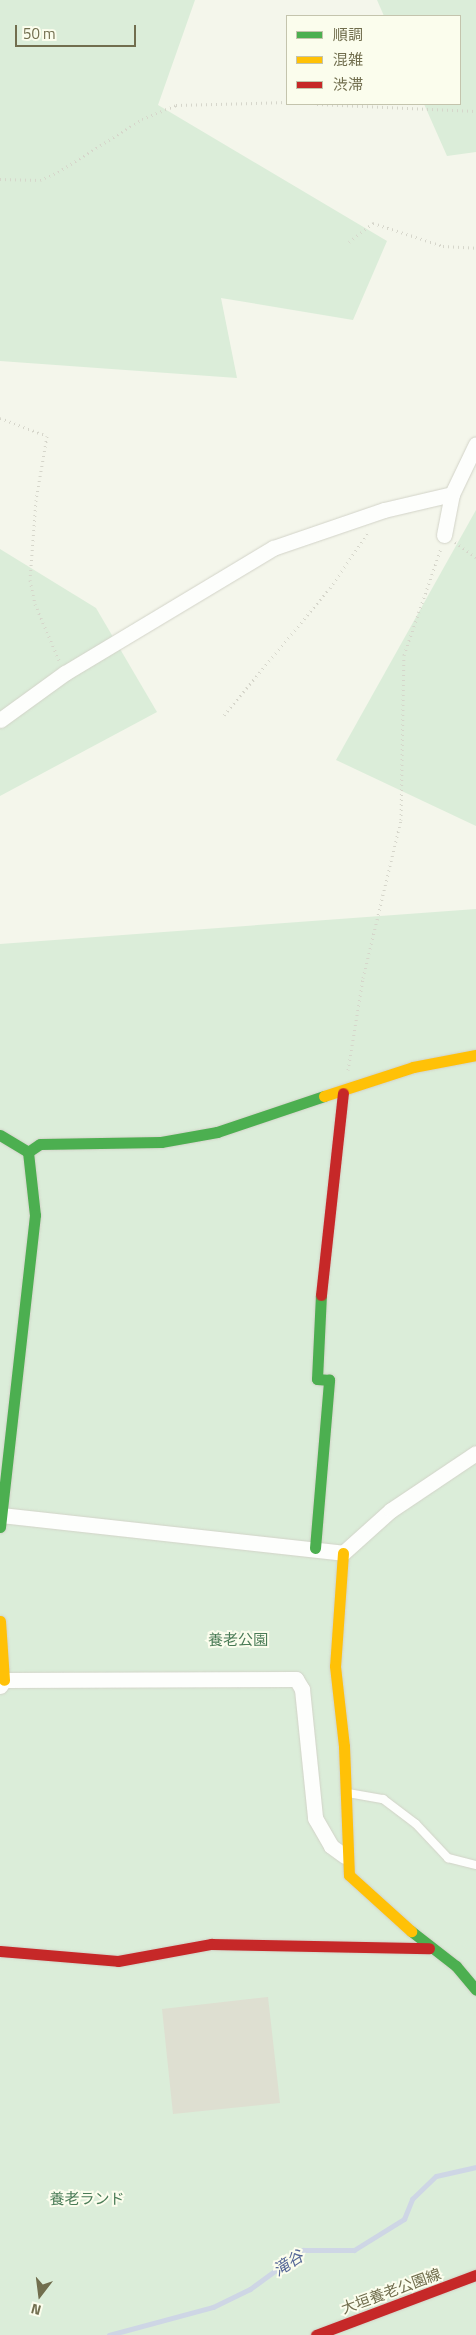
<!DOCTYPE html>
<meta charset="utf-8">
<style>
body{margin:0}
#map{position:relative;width:476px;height:2335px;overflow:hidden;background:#f4f6eb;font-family:"Titillium Web","Noto Sans JP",sans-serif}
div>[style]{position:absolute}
.green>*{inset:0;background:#dbedd9}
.stream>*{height:5px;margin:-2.5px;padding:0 2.5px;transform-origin:2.5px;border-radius:2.5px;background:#ced6e5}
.building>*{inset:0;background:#dedfd1}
.path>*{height:3px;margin-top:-1.5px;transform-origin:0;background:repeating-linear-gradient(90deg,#d6d6cb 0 1px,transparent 0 5px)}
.roads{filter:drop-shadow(0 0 1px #d2d3c8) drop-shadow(0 0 1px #d2d3c8)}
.lane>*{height:8px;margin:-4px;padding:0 4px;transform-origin:4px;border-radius:4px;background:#fdfefc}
.street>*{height:15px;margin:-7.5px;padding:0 7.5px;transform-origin:7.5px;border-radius:7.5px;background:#fdfefc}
.fast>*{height:11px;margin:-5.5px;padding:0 5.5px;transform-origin:5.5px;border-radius:5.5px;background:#4caf50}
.slow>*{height:11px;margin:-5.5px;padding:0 5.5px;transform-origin:5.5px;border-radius:5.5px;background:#ffc107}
.jam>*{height:11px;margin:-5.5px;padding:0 5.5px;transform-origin:5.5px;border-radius:5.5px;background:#c62828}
span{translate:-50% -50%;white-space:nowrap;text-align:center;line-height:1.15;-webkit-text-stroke:4px #fbfded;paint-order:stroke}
.park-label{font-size:15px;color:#4a7b56}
.street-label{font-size:15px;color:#716e4e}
.water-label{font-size:16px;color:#546696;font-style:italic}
.legend{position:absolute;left:286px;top:15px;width:175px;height:90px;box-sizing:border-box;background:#fbfded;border:1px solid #c4c4ad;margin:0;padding:6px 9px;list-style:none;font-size:15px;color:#716e4e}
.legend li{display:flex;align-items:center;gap:10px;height:25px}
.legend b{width:25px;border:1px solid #c4c4ad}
.north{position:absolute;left:15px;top:2270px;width:50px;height:50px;-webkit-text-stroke:4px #fbfded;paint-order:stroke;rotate:195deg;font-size:14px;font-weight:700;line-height:20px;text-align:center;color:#716e4e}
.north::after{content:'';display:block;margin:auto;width:18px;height:22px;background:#716e4e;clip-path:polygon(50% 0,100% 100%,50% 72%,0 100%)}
.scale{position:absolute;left:15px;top:25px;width:121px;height:22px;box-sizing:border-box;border:2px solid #716e4e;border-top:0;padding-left:6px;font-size:15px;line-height:18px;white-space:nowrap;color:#716e4e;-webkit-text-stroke:4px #fbfded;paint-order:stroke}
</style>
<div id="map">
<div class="green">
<i style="clip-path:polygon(0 0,195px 0,158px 105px,387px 241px,353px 320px,221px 298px,237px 378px,0 361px)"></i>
<i style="clip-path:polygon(377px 0,476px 0,476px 152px,447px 156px,424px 104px,460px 104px,460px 16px,384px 16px)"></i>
<i style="clip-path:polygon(476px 510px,476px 826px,336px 760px)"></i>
<i style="clip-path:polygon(0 549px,96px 608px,157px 712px,0 796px)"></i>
<i style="clip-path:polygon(476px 909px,476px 2335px,0 2335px,0 944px)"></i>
</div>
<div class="stream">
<i style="left:109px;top:2335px;width:108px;rotate:-15.1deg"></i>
<i style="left:213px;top:2307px;width:41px;rotate:-25.9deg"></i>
<i style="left:250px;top:2289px;width:66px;rotate:-36.3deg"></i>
<i style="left:303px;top:2250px;width:51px"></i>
<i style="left:354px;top:2250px;width:59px;rotate:-31.8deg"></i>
<i style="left:404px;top:2219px;width:22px;rotate:-68deg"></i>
<i style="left:412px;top:2199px;width:33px;rotate:-44deg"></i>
<i style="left:436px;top:2176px;width:41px;rotate:-12.7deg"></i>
</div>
<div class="building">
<i style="clip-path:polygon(268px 1997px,280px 2103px,173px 2114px,162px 2009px)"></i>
</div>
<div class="path">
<i style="left:317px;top:104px;width:159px;rotate:2.5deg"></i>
<i style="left:0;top:179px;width:40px;rotate:1.4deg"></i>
<i style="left:40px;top:180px;width:20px;rotate:-24deg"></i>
<i style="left:58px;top:172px;width:99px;rotate:-32.2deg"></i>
<i style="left:142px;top:119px;width:37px;rotate:-22deg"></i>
<i style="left:176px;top:105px;width:111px;rotate:-1.5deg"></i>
<i style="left:349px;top:242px;width:31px;rotate:-38deg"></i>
<i style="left:373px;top:223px;width:74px;rotate:18.2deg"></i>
<i style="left:443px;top:246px;width:33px;rotate:3deg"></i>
<i style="left:0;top:418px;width:50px;rotate:21deg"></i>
<i style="left:47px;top:436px;width:65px;rotate:99.8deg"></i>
<i style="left:36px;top:500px;width:80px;rotate:94.3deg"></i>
<i style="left:30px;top:580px;width:25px;rotate:78deg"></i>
<i style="left:35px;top:604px;width:61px;rotate:66.8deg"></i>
<i style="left:455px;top:542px;width:26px;rotate:36deg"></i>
<i style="left:224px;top:715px;width:165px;rotate:-50.2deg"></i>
<i style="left:330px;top:588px;width:69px;rotate:-55.6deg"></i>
<i style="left:348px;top:1070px;width:93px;rotate:-80.7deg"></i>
<i style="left:363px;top:978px;width:163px;rotate:-76.5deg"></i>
<i style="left:401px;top:820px;width:165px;rotate:-89deg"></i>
<i style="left:404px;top:655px;width:113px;rotate:-70.9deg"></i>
</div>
<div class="roads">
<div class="lane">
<i style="left:348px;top:1793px;width:36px;rotate:10deg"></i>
<i style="left:383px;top:1799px;width:41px;rotate:37.1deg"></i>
<i style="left:416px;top:1824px;width:47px;rotate:46.7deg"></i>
<i style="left:448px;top:1858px;width:29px;rotate:14deg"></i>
</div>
<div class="street">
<i style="left:444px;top:535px;width:42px;rotate:-79deg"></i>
<i style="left:452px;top:494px;width:55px;rotate:-64.4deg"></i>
<i style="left:0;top:720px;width:80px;rotate:-35.9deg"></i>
<i style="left:65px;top:673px;width:243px;rotate:-31deg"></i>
<i style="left:273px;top:548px;width:117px;rotate:-18.9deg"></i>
<i style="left:384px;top:510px;width:70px;rotate:-13.2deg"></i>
<i style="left:1px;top:1515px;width:344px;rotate:6.3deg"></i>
<i style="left:343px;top:1553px;width:64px;rotate:-41.9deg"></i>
<i style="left:391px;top:1510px;width:102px;rotate:-33.8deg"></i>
<i style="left:0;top:1686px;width:7px;rotate:-56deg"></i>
<i style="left:4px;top:1680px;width:292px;rotate:-0.2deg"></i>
<i style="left:296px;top:1679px;width:12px;rotate:59deg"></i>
<i style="left:302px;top:1689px;width:130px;rotate:84.2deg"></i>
<i style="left:315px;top:1818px;width:32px;rotate:60deg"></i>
<i style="left:331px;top:1846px;width:17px;rotate:36deg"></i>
</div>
<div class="fast">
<i style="left:0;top:1135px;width:33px;rotate:31deg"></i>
<i style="left:28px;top:1152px;width:63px;rotate:83.7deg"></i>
<i style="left:35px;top:1215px;width:314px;rotate:96.4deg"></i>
<i style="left:28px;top:1152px;width:14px;rotate:-34deg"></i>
<i style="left:40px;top:1144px;width:121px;rotate:-0.9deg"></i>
<i style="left:161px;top:1142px;width:57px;rotate:-10.1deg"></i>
<i style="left:217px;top:1132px;width:113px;rotate:-18.6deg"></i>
<i style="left:315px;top:1548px;width:169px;rotate:-85.2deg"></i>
<i style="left:329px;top:1380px;width:12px;rotate:-175deg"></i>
<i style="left:317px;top:1379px;width:84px;rotate:-87.3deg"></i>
<i style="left:411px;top:1931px;width:57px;rotate:37.9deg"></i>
<i style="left:456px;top:1966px;width:31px;rotate:50deg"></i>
</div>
<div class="slow">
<i style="left:324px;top:1096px;width:94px;rotate:-18deg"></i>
<i style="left:413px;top:1067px;width:64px;rotate:-10.8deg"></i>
<i style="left:343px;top:1553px;width:113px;rotate:94deg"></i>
<i style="left:335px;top:1666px;width:81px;rotate:83.6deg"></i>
<i style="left:344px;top:1746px;width:129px;rotate:87.8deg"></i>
<i style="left:349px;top:1875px;width:84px;rotate:42.1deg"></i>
<i style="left:0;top:1621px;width:59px;rotate:86.1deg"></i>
</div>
<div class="jam">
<i style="left:321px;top:1295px;width:203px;rotate:-83.8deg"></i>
<i style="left:0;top:1951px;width:118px;rotate:4.8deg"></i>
<i style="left:118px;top:1961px;width:95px;rotate:-10.4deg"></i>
<i style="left:211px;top:1944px;width:218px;rotate:1.1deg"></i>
<i style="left:316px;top:2335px;width:171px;rotate:-20.6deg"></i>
</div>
</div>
<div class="park-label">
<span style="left:238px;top:1640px">養老公園</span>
<span style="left:87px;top:2199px">養老ランド</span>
</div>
<div class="street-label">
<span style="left:391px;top:2291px;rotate:-20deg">大垣養老公園線</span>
</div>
<div class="water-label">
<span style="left:288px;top:2263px;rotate:-33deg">滝谷</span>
</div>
<ul class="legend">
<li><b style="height:6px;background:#4caf50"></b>順調</li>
<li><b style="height:6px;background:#ffc107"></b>混雑</li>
<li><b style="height:6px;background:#c62828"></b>渋滞</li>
</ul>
<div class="north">N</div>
<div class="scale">50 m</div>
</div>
